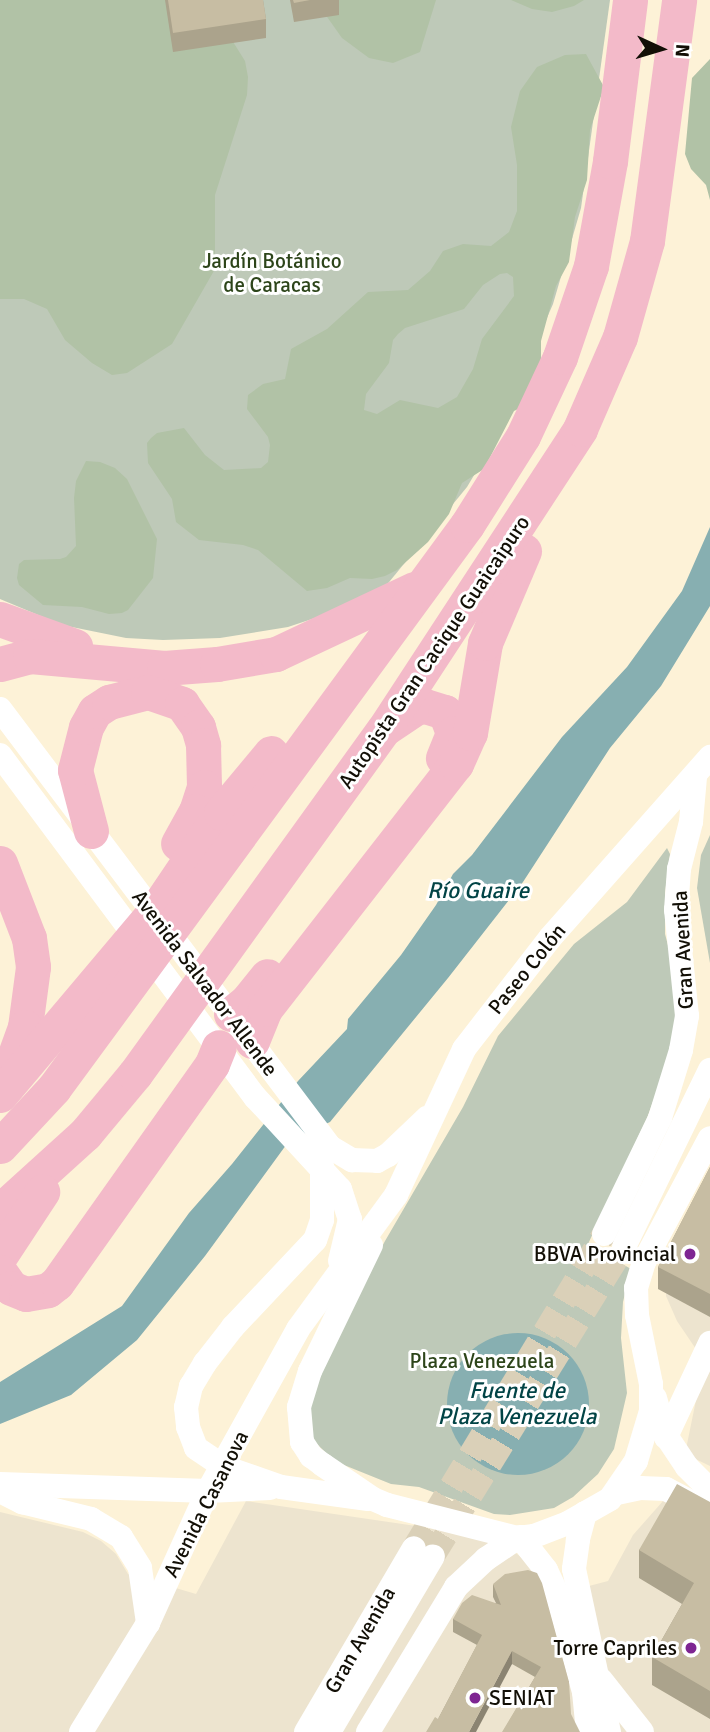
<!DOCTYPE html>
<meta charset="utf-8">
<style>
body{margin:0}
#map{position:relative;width:710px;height:1732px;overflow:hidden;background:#fdf2d7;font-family:Signika,sans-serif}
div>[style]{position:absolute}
.commercial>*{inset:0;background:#ede4cf}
.green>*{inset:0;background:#bec9b8}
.forest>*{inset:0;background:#b1c2a6}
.water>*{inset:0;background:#87afb1}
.round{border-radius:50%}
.minor-tunnel>*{height:24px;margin-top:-12px;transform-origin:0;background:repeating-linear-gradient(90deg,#dad0b8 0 24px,transparent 0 36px)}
.minor>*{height:24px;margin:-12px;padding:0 12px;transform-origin:12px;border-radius:12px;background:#fff}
.highway>*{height:35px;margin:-17.5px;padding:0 17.5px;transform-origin:17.5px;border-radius:17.5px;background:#f3bac9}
.wall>*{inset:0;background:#aba38c}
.shaded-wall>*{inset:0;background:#8b8472}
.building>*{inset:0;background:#c7bda3}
.dots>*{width:19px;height:19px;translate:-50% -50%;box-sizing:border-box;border:4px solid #fff;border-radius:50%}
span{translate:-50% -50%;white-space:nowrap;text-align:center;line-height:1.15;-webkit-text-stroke:6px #fff;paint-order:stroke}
.park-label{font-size:21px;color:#2d451a}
.street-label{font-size:21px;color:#120f06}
.poi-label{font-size:21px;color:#120f06}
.right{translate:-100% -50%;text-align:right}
.left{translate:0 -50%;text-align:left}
.water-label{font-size:23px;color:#024446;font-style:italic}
.north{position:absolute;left:626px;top:14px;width:70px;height:70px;-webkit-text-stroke:5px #fff;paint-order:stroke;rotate:94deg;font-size:19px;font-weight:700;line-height:28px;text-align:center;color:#120f06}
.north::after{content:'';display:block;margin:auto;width:24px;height:32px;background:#120f06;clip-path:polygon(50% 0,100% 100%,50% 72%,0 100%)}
</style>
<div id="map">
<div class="commercial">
<i style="clip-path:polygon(710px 1181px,710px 1466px,685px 1454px,704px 1361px,677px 1321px,666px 1296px,667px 1281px)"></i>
<i style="clip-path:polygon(246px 1501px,484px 1536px,507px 1546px,532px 1566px,551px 1596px,608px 1581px,633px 1535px,663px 1501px,710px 1511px,710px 1732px,0 1732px,0 1512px,83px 1532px,101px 1541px,116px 1554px,128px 1574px,196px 1594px)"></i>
</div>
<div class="green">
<i style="clip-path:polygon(0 0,610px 0,581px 208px,553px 304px,489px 450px,467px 487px,385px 587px,333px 612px,288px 627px,220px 638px,163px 640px,126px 638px,62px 625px,0 599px)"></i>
<i style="clip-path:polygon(710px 835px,710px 963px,697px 888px,701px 855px)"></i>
<i style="clip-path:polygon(667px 848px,670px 854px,665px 893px,665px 934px,683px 1002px,661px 1080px,647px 1118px,588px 1244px,631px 1269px,623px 1302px,621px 1338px,627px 1393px,614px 1449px,598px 1474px,573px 1497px,554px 1508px,510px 1515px,494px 1514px,419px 1487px,391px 1484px,334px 1461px,313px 1440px,307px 1407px,344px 1320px,385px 1241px,463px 1107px,498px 1036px,574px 944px,627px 902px)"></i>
</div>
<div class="forest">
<i style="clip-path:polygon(0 0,194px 0,230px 37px,245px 61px,248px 77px,247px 95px,215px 195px,215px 269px,172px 344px,127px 373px,112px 375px,92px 363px,65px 340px,47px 309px,24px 299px,0 299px)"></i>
<i style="clip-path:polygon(326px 0,436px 0,420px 52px,393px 63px,369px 58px,342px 38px,325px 14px)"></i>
<i style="clip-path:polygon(511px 0,584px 0,574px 6px,552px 12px,532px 9px)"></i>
<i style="clip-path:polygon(evenodd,586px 54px,604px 87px,590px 130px,587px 180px,575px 217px,569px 262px,556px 286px,541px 341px,541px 369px,520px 408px,514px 411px,484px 469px,462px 483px,449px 514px,428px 542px,397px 570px,385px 576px,372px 579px,350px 578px,327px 588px,307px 591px,258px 550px,243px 545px,199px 540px,176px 522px,172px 499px,148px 463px,147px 443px,151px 438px,157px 433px,184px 428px,205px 455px,224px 470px,261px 468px,268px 462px,270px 445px,268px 437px,247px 409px,248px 395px,263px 384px,285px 379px,291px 349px,327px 329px,368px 292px,408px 290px,430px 271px,443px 251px,463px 244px,491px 246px,509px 232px,517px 211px,517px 165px,511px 127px,520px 91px,537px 67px,565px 55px,586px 54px,507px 273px,513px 277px,514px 296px,482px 339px,473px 369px,457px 397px,438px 408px,400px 400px,377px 414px,364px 410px,366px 394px,389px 363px,393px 340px,398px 334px,405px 328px,464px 309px,483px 285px,500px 274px,507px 273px)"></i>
<i style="clip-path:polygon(710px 59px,710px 200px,706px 185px,691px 169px,685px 154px,692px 78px)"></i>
<i style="clip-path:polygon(86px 461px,100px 462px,115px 468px,127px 479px,157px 539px,153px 578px,128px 610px,122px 613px,109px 614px,82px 607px,43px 605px,19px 585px,17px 578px,19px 564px,24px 560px,60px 559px,66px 557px,76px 546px,74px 498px,76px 481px)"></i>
</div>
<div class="water">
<i style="clip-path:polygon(710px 527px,710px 606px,661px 686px,610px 748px,523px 882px,448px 978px,330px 1122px,289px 1141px,205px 1256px,137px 1340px,71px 1395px,0 1424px,0 1382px,122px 1306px,189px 1213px,232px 1164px,298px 1081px,347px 1029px,348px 1019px,401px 955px,436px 905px,453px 874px,472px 855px,562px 737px,627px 667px,682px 591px)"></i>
<i class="round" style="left:447px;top:1333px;width:142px;height:142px"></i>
</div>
<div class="minor-tunnel">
<i style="left:414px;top:1548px;width:367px;rotate:-58.8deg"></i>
<i style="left:433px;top:1556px;width:363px;rotate:-58.3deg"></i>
</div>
<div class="minor">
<i style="left:0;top:709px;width:548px;rotate:53deg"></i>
<i style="left:330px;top:1147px;width:26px;rotate:31deg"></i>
<i style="left:352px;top:1160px;width:25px;rotate:2deg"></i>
<i style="left:377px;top:1161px;width:13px;rotate:-29deg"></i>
<i style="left:388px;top:1155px;width:54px;rotate:-43.5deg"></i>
<i style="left:0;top:755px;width:427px;rotate:53.3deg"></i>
<i style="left:255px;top:1097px;width:125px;rotate:47.3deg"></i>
<i style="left:340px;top:1189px;width:32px;rotate:72deg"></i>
<i style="left:350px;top:1219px;width:43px;rotate:103.4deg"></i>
<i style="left:322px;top:1166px;width:54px;rotate:90deg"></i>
<i style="left:322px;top:1220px;width:21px;rotate:109deg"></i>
<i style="left:315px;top:1240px;width:120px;rotate:133.3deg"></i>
<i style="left:233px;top:1327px;width:46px;rotate:127.9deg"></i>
<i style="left:205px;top:1363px;width:27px;rotate:121deg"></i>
<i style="left:191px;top:1386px;width:22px;rotate:103deg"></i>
<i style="left:186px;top:1407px;width:20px;rotate:84deg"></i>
<i style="left:188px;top:1427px;width:22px;rotate:69deg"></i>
<i style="left:196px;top:1448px;width:34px;rotate:34deg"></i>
<i style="left:224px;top:1467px;width:60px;rotate:19.3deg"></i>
<i style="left:281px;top:1487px;width:88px;rotate:7.9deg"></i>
<i style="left:604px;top:1234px;width:129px;rotate:-64.2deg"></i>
<i style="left:660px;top:1118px;width:71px;rotate:-72.8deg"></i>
<i style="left:681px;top:1050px;width:35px;rotate:-80deg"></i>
<i style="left:687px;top:1016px;width:107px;rotate:-95.9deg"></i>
<i style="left:676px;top:910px;width:41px;rotate:-85.8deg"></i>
<i style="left:679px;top:869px;width:49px;rotate:-75.7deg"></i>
<i style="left:691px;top:822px;width:45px;rotate:-84.9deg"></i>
<i style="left:371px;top:1245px;width:140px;rotate:115.8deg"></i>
<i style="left:310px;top:1371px;width:38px;rotate:107deg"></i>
<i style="left:299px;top:1407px;width:35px;rotate:85deg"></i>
<i style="left:302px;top:1442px;width:17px;rotate:57deg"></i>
<i style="left:311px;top:1456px;width:15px;rotate:37deg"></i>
<i style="left:323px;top:1465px;width:60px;rotate:34.2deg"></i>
<i style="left:373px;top:1499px;width:15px;rotate:23deg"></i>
<i style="left:387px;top:1505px;width:134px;rotate:14.2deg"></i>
<i style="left:517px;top:1538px;width:17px;rotate:-7deg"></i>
<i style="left:534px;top:1536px;width:36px;rotate:-21deg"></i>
<i style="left:568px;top:1523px;width:48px;rotate:-29.7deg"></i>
<i style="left:610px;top:1499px;width:46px;rotate:-55.6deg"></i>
<i style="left:636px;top:1461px;width:52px;rotate:-73.3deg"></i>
<i style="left:651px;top:1411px;width:27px;rotate:-90deg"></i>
<i style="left:651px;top:1384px;width:70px;rotate:-101.5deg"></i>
<i style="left:637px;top:1315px;width:27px;rotate:-92deg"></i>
<i style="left:636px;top:1288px;width:27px;rotate:-73deg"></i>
<i style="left:644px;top:1262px;width:140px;rotate:-62deg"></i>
<i style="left:624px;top:1247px;width:197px;rotate:-64.1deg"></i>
<i style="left:655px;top:1398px;width:41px;rotate:74.2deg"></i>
<i style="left:666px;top:1437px;width:104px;rotate:-64.9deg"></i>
<i style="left:659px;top:1425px;width:50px;rotate:56.3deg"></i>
<i style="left:687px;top:1467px;width:33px;rotate:45deg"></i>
<i style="left:0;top:1484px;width:208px;rotate:1.9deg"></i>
<i style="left:208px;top:1491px;width:62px;rotate:-2.8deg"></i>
<i style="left:0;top:1491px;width:25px;rotate:27deg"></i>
<i style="left:22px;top:1502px;width:71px;rotate:13.8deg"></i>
<i style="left:91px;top:1519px;width:35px;rotate:31deg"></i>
<i style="left:121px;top:1537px;width:36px;rotate:58deg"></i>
<i style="left:140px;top:1568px;width:56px;rotate:81.7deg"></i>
<i style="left:617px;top:1493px;width:24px;rotate:-12deg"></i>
<i style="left:640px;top:1488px;width:26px;rotate:2deg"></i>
<i style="left:666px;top:1489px;width:50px;rotate:27.6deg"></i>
<i style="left:585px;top:1513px;width:28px;rotate:105deg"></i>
<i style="left:578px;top:1540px;width:29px;rotate:98deg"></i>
<i style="left:574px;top:1569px;width:167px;rotate:77.9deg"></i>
<i style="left:520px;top:1537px;width:42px;rotate:51.8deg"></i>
<i style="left:546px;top:1570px;width:23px;rotate:65deg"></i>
<i style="left:556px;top:1591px;width:105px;rotate:74.5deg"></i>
<i style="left:584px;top:1692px;width:40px;rotate:84.3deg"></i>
<i style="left:601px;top:1680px;width:66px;rotate:51.7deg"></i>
<i style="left:81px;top:1732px;width:128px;rotate:-58.4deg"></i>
<i style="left:148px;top:1623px;width:145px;rotate:-65.6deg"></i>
<i style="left:208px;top:1491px;width:185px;rotate:-60.9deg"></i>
<i style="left:298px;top:1329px;width:166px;rotate:-53.8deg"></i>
<i style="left:396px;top:1195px;width:161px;rotate:-65deg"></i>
<i style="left:464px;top:1049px;width:140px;rotate:-52.2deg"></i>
<i style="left:550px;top:938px;width:242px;rotate:-48.5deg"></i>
<i style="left:306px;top:1732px;width:213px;rotate:-59.6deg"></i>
<i style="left:329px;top:1732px;width:204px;rotate:-59.4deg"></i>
<i style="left:368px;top:1732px;width:170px;rotate:-58.7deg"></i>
<i style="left:456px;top:1587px;width:41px;rotate:-43deg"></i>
<i style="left:486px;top:1559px;width:37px;rotate:-34deg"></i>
</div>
<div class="highway">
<i style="left:0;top:619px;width:80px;rotate:19.8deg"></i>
<i style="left:0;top:664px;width:31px;rotate:-15deg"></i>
<i style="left:30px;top:656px;width:135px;rotate:5.1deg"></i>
<i style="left:164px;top:668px;width:53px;rotate:-4.3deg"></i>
<i style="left:217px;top:664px;width:60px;rotate:-9.6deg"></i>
<i style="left:276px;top:654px;width:153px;rotate:-25.2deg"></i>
<i style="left:387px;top:727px;width:36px;rotate:-34deg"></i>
<i style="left:417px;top:707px;width:8px;rotate:-7deg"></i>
<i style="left:425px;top:706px;width:21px;rotate:17deg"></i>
<i style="left:445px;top:712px;width:22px;rotate:69deg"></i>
<i style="left:453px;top:733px;width:27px;rotate:112deg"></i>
<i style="left:91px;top:831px;width:63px;rotate:-104.7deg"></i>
<i style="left:75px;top:770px;width:44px;rotate:-75.7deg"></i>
<i style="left:86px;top:727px;width:18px;rotate:-61deg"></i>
<i style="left:95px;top:711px;width:17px;rotate:-33deg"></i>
<i style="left:109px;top:702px;width:40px;rotate:-14.4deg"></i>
<i style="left:148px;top:692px;width:36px;rotate:19deg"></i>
<i style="left:182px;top:704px;width:28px;rotate:55deg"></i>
<i style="left:198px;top:727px;width:19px;rotate:74deg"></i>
<i style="left:203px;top:745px;width:42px;rotate:88.6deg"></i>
<i style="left:204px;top:787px;width:25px;rotate:108deg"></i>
<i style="left:196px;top:811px;width:37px;rotate:119deg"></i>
<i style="left:0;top:863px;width:80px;rotate:68.9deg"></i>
<i style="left:29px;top:938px;width:29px;rotate:82deg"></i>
<i style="left:33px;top:967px;width:61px;rotate:97.6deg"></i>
<i style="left:25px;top:1027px;width:47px;rotate:110deg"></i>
<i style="left:231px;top:1014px;width:21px;rotate:-39deg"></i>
<i style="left:247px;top:1001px;width:32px;rotate:-51deg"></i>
<i style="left:252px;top:1041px;width:35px;rotate:-68deg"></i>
<i style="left:265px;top:1009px;width:311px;rotate:-52.1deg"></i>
<i style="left:456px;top:764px;width:34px;rotate:-66deg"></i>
<i style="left:470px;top:733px;width:91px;rotate:-80.5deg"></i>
<i style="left:485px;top:643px;width:100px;rotate:-67deg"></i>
<i style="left:0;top:1095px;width:241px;rotate:-49.9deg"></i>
<i style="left:155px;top:911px;width:118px;rotate:-56deg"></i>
<i style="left:221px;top:813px;width:78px;rotate:-50.2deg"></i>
<i style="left:0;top:1146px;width:79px;rotate:-47deg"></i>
<i style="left:54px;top:1088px;width:698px;rotate:-53.74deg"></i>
<i style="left:467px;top:525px;width:105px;rotate:-57.8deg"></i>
<i style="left:523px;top:436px;width:87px;rotate:-64.9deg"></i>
<i style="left:560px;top:357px;width:96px;rotate:-71.2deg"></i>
<i style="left:591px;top:266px;width:107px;rotate:-79.7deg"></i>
<i style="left:610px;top:161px;width:162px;rotate:-82.9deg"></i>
<i style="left:0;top:1211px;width:115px;rotate:-42.2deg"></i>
<i style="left:85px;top:1134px;width:78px;rotate:-50.2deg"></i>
<i style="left:135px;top:1074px;width:425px;rotate:-54.2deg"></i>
<i style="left:384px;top:729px;width:358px;rotate:-56.8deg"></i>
<i style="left:580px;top:429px;width:100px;rotate:-66.5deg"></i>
<i style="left:620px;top:337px;width:100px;rotate:-74.3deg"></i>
<i style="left:647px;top:241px;width:243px;rotate:-82.4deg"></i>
<i style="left:0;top:1256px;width:77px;rotate:-56.7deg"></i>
<i style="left:0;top:1272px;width:19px;rotate:55deg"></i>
<i style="left:11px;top:1288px;width:16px;rotate:22deg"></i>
<i style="left:26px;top:1294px;width:22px;rotate:-10deg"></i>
<i style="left:48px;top:1290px;width:11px;rotate:-38deg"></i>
<i style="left:57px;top:1283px;width:268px;rotate:-54.7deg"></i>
<i style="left:212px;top:1064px;width:18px;rotate:-68deg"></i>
</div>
<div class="wall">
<i style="clip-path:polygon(165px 0,263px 0,266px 19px,266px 38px,173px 52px)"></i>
<i style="clip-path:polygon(290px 0,339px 0,339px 15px,294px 22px)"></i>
<i style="clip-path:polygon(710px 1167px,710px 1317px,658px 1289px,658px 1267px)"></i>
<i style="clip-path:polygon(710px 1502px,710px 1719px,652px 1685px,652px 1657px,682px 1604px,639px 1578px,639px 1550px)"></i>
<i style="clip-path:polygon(493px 1584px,569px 1682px,504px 1730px,535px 1677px,512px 1664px,438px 1719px,477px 1645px,453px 1632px,453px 1619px,496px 1603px,493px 1597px)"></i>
</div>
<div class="shaded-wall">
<i style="clip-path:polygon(512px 1651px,512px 1664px,476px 1732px,469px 1732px)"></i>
</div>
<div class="building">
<i style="clip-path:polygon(168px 0,263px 0,266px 19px,173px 33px)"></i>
<i style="clip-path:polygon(293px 0,310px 0,294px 3px)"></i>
<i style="clip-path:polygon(710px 1167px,710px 1294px,658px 1267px)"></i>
<i style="clip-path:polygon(677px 1484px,710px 1502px,710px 1691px,652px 1657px,694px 1583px,639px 1550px)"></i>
<i style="clip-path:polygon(528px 1570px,537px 1573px,542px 1583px,569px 1682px,571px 1714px,580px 1732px,502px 1732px,541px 1667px,512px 1651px,469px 1732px,470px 1732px,426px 1732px,435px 1717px,438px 1719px,482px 1635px,453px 1619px,462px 1603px,472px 1595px,501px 1605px,493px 1584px,505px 1574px)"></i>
</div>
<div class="dots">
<i style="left:690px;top:1254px;background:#7e2592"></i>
<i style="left:691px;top:1648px;background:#7e2592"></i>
<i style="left:475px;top:1698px;background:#7e2592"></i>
</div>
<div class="park-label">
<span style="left:272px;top:273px">Jardín Botánico<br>de Caracas</span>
<span style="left:482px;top:1361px">Plaza Venezuela</span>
</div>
<div class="street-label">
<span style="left:434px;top:652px;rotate:-56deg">Autopista Gran Cacique Guaicaipuro</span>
<span style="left:683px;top:950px;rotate:-93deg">Gran Avenida</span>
<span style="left:527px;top:969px;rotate:-51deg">Paseo Colón</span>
<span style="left:205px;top:983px;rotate:53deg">Avenida Salvador Allende</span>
<span style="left:206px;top:1504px;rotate:-63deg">Avenida Casanova</span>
<span style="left:360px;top:1640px;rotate:-60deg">Gran Avenida</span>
</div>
<div class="poi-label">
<span class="right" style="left:676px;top:1254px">BBVA Provincial</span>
<span class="right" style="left:677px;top:1648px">Torre Capriles</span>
<span class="left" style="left:489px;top:1698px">SENIAT</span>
</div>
<div class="water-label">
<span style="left:478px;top:891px">Río Guaire</span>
<span style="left:517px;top:1404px">Fuente de<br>Plaza Venezuela</span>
</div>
<div class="north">N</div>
</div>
